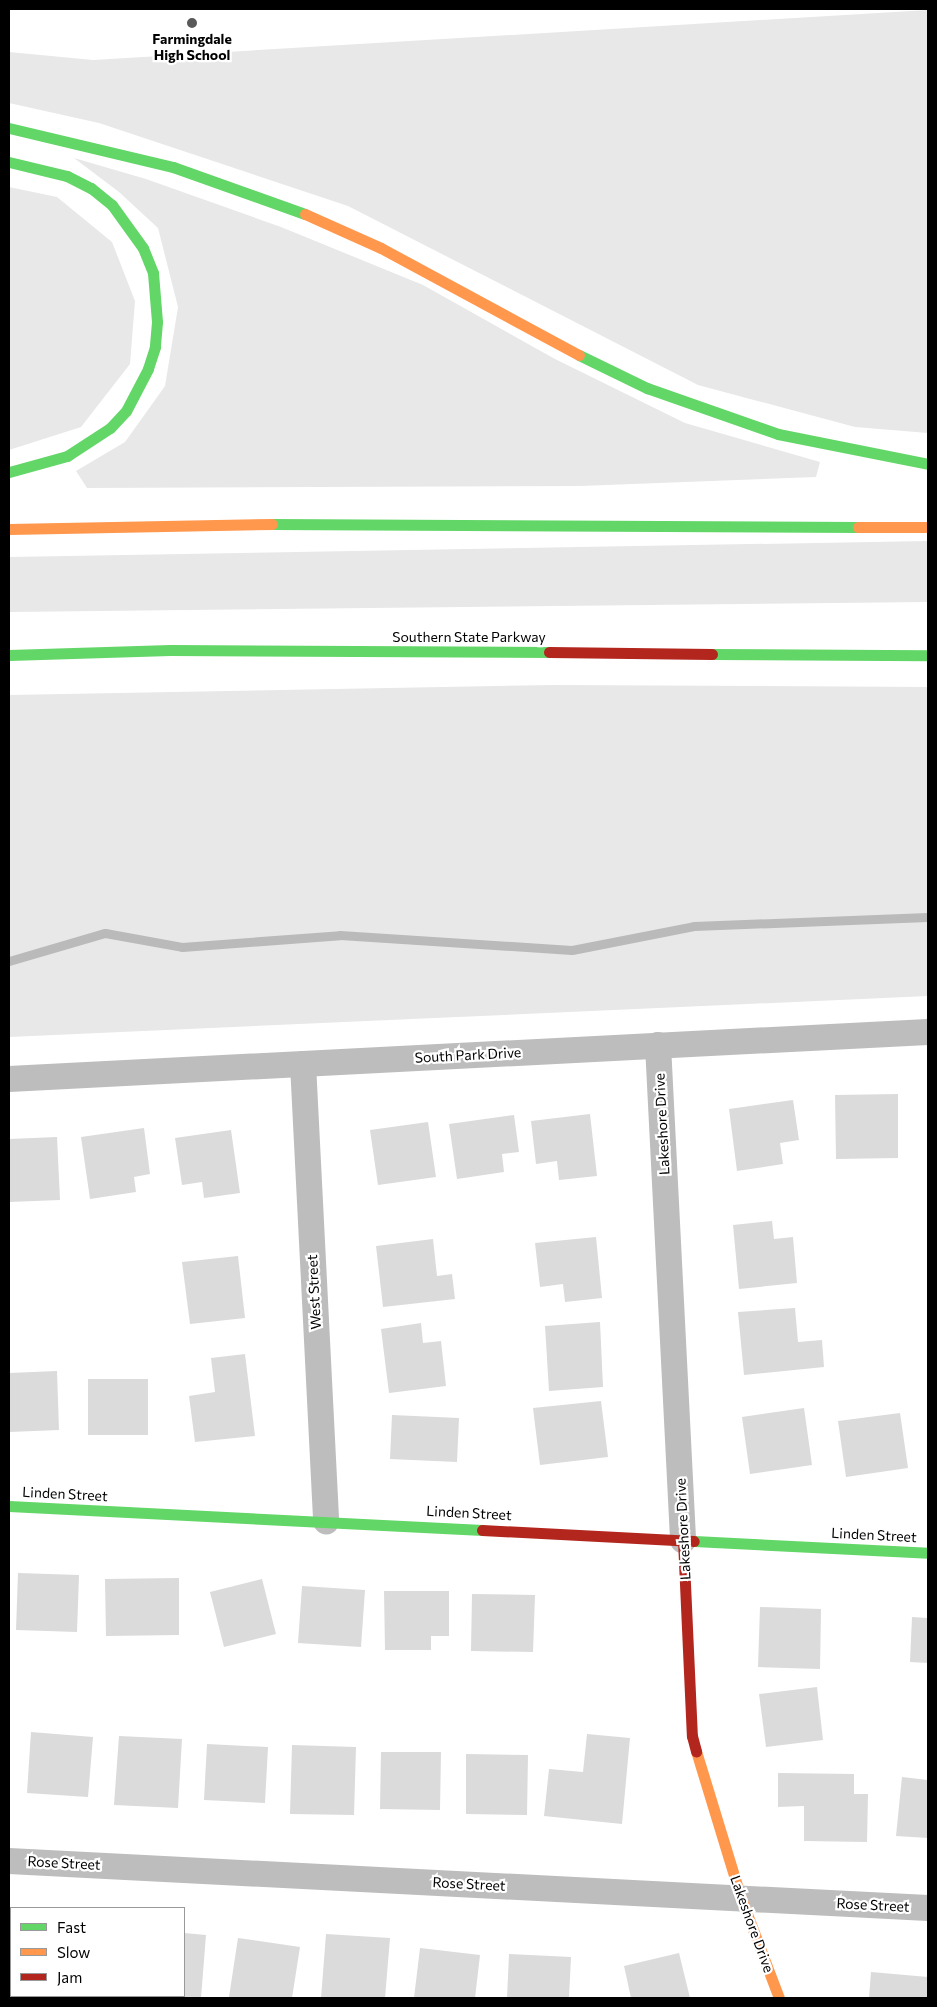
<!DOCTYPE html>
<style>
body{margin:0}
#map{position:relative;width:937px;height:2007px;overflow:hidden;background:#fff;font-family:Commissioner,sans-serif}
div>[style]{position:absolute}
.green>*{inset:0;background:#e8e8e8}
.stream>*{height:9px;margin:-4.5px;padding:0 4.5px;transform-origin:4.5px;border-radius:4.5px;background:#bababa}
.building>*{inset:0;background:#dbdbdb}
.street>*{height:26px;margin:-13px;padding:0 13px;transform-origin:13px;border-radius:13px;background:#bdbdbd}
.fast>*{height:11px;margin:-5.5px;padding:0 5.5px;transform-origin:5.5px;border-radius:5.5px;background:#63d668}
.slow>*{height:11px;margin:-5.5px;padding:0 5.5px;transform-origin:5.5px;border-radius:5.5px;background:#ff974d}
.jam>*{height:11px;margin:-5.5px;padding:0 5.5px;transform-origin:5.5px;border-radius:5.5px;background:#b3261e}
.dots>*{width:14px;height:14px;translate:-50% -50%;box-sizing:border-box;border:2px solid #fff;border-radius:50%}
span{translate:-50% -50%;white-space:nowrap;text-align:center;line-height:1.15;-webkit-text-stroke:4.5px #fff;paint-order:stroke}
.poi-label{font-size:14px;color:#000;font-weight:700}
.street-label{font-size:14px;color:#000}
.frame{position:absolute;inset:0;border:10px solid #000;pointer-events:none}
.legend{position:absolute;left:10px;top:1907px;width:175px;height:90px;box-sizing:border-box;background:#fff;border:1px solid #999;margin:0;padding:6px 9px;list-style:none;font-size:15px;color:#000}
.legend li{display:flex;align-items:center;gap:10px;height:25px}
.legend b{width:25px;border:1px solid #999}
</style>
<div id="map">
<div class="green">
<i style="clip-path:polygon(928px 10px,928px 433px,855px 427px,698px 385px,348px 206px,99px 123px,9px 103px,9px 52px,93px 60px)"></i>
<i style="clip-path:polygon(74px 158px,146px 179px,281px 227px,423px 285px,555px 359px,685px 423px,820px 462px,816px 477px,580px 486px,87px 488px,76px 471px,125px 442px,165px 386px,178px 307px,158px 228px,119px 192px)"></i>
<i style="clip-path:polygon(9px 187px,57px 197px,112px 242px,135px 301px,130px 364px,81px 427px,9px 450px)"></i>
<i style="clip-path:polygon(928px 541px,928px 602px,9px 612px,9px 557px)"></i>
<i style="clip-path:polygon(554px 685px,928px 687px,928px 996px,9px 1037px,9px 695px)"></i>
</div>
<div class="stream">
<i style="left:9px;top:961px;width:100px;rotate:-16.3deg"></i>
<i style="left:105px;top:933px;width:78px;rotate:10.3deg"></i>
<i style="left:182px;top:947px;width:158px;rotate:-4.3deg"></i>
<i style="left:340px;top:935px;width:232px;rotate:3.7deg"></i>
<i style="left:572px;top:950px;width:124px;rotate:-11.1deg"></i>
<i style="left:694px;top:926px;width:234px;rotate:-2.2deg"></i>
</div>
<div class="building">
<i style="clip-path:polygon(898px 1094px,898px 1158px,836px 1159px,835px 1095px)"></i>
<i style="clip-path:polygon(793px 1100px,799px 1140px,780px 1143px,783px 1164px,737px 1171px,729px 1109px)"></i>
<i style="clip-path:polygon(590px 1114px,597px 1176px,559px 1180px,557px 1161px,536px 1164px,531px 1121px)"></i>
<i style="clip-path:polygon(514px 1115px,519px 1152px,502px 1154px,504px 1172px,457px 1179px,449px 1124px)"></i>
<i style="clip-path:polygon(428px 1122px,436px 1177px,378px 1185px,370px 1130px)"></i>
<i style="clip-path:polygon(144px 1128px,150px 1174px,134px 1177px,136px 1192px,90px 1199px,81px 1137px)"></i>
<i style="clip-path:polygon(231px 1130px,240px 1193px,204px 1198px,202px 1182px,182px 1185px,175px 1138px)"></i>
<i style="clip-path:polygon(57px 1137px,60px 1200px,9px 1202px,9px 1139px)"></i>
<i style="clip-path:polygon(772px 1221px,774px 1239px,793px 1237px,797px 1283px,739px 1289px,733px 1225px)"></i>
<i style="clip-path:polygon(596px 1237px,602px 1298px,565px 1302px,563px 1284px,540px 1287px,535px 1243px)"></i>
<i style="clip-path:polygon(433px 1239px,437px 1276px,452px 1274px,455px 1299px,383px 1307px,376px 1246px)"></i>
<i style="clip-path:polygon(238px 1256px,245px 1318px,190px 1324px,182px 1262px)"></i>
<i style="clip-path:polygon(795px 1308px,798px 1342px,822px 1340px,824px 1367px,744px 1375px,738px 1312px)"></i>
<i style="clip-path:polygon(600px 1322px,603px 1387px,549px 1391px,545px 1326px)"></i>
<i style="clip-path:polygon(421px 1323px,423px 1343px,441px 1341px,446px 1386px,389px 1393px,381px 1329px)"></i>
<i style="clip-path:polygon(245px 1354px,255px 1436px,195px 1442px,189px 1396px,215px 1392px,211px 1358px)"></i>
<i style="clip-path:polygon(57px 1371px,59px 1430px,9px 1432px,9px 1373px)"></i>
<i style="clip-path:polygon(88px 1379px,148px 1379px,148px 1435px,88px 1435px)"></i>
<i style="clip-path:polygon(601px 1401px,608px 1457px,540px 1465px,533px 1408px)"></i>
<i style="clip-path:polygon(804px 1408px,812px 1465px,750px 1474px,742px 1417px)"></i>
<i style="clip-path:polygon(900px 1413px,908px 1468px,846px 1477px,838px 1421px)"></i>
<i style="clip-path:polygon(392px 1415px,459px 1418px,457px 1462px,390px 1459px)"></i>
<i style="clip-path:polygon(18px 1573px,79px 1575px,77px 1632px,16px 1630px)"></i>
<i style="clip-path:polygon(179px 1578px,179px 1635px,106px 1636px,105px 1579px)"></i>
<i style="clip-path:polygon(262px 1579px,276px 1634px,224px 1647px,210px 1592px)"></i>
<i style="clip-path:polygon(302px 1586px,365px 1590px,361px 1647px,298px 1643px)"></i>
<i style="clip-path:polygon(384px 1591px,449px 1591px,449px 1636px,431px 1636px,431px 1650px,385px 1650px)"></i>
<i style="clip-path:polygon(472px 1594px,535px 1595px,533px 1652px,471px 1651px)"></i>
<i style="clip-path:polygon(760px 1607px,821px 1609px,820px 1669px,758px 1667px)"></i>
<i style="clip-path:polygon(912px 1617px,928px 1618px,928px 1663px,910px 1662px)"></i>
<i style="clip-path:polygon(817px 1687px,823px 1740px,766px 1747px,759px 1694px)"></i>
<i style="clip-path:polygon(31px 1732px,93px 1737px,88px 1797px,27px 1793px)"></i>
<i style="clip-path:polygon(587px 1734px,630px 1738px,622px 1824px,544px 1816px,549px 1769px,583px 1772px)"></i>
<i style="clip-path:polygon(119px 1736px,182px 1739px,178px 1808px,114px 1805px)"></i>
<i style="clip-path:polygon(207px 1744px,268px 1747px,265px 1803px,204px 1800px)"></i>
<i style="clip-path:polygon(292px 1745px,356px 1747px,354px 1815px,290px 1814px)"></i>
<i style="clip-path:polygon(381px 1752px,441px 1752px,440px 1810px,380px 1809px)"></i>
<i style="clip-path:polygon(466px 1754px,528px 1755px,527px 1815px,466px 1814px)"></i>
<i style="clip-path:polygon(778px 1773px,854px 1774px,854px 1794px,868px 1794px,867px 1842px,804px 1841px,804px 1806px,778px 1807px)"></i>
<i style="clip-path:polygon(902px 1777px,928px 1780px,928px 1838px,896px 1836px)"></i>
<i style="clip-path:polygon(9px 1929px,11px 1996px,16px 1998px,9px 1998px)"></i>
<i style="clip-path:polygon(184px 1933px,206px 1935px,201px 1998px,145px 1997px,184px 1996px)"></i>
<i style="clip-path:polygon(326px 1934px,390px 1938px,385px 1998px,321px 1998px)"></i>
<i style="clip-path:polygon(238px 1938px,300px 1947px,292px 1998px,229px 1997px)"></i>
<i style="clip-path:polygon(420px 1948px,480px 1955px,475px 1998px,414px 1998px)"></i>
<i style="clip-path:polygon(679px 1953px,690px 1998px,631px 1998px,624px 1966px)"></i>
<i style="clip-path:polygon(509px 1954px,571px 1957px,569px 1998px,507px 1998px)"></i>
<i style="clip-path:polygon(871px 1972px,928px 1977px,928px 1998px,869px 1998px)"></i>
</div>
<div class="street">
<i style="left:658px;top:1045px;width:496px;rotate:87.1deg"></i>
<i style="left:303px;top:1064px;width:458px;rotate:87.1deg"></i>
<i style="left:9px;top:1079px;width:920px;rotate:-2.93deg"></i>
<i style="left:9px;top:1861px;width:920px;rotate:2.93deg"></i>
</div>
<div class="fast">
<i style="left:9px;top:128px;width:169px;rotate:13.4deg"></i>
<i style="left:173px;top:167px;width:140px;rotate:19.6deg"></i>
<i style="left:9px;top:162px;width:60px;rotate:13.6deg"></i>
<i style="left:67px;top:176px;width:27px;rotate:27deg"></i>
<i style="left:91px;top:188px;width:27px;rotate:39deg"></i>
<i style="left:112px;top:205px;width:53px;rotate:54.2deg"></i>
<i style="left:143px;top:248px;width:27px;rotate:68deg"></i>
<i style="left:153px;top:273px;width:49px;rotate:85.3deg"></i>
<i style="left:157px;top:322px;width:25px;rotate:95deg"></i>
<i style="left:155px;top:347px;width:23px;rotate:108deg"></i>
<i style="left:148px;top:369px;width:47px;rotate:117.6deg"></i>
<i style="left:126px;top:411px;width:23px;rotate:133deg"></i>
<i style="left:110px;top:428px;width:51px;rotate:146.9deg"></i>
<i style="left:67px;top:456px;width:60px;rotate:164.6deg"></i>
<i style="left:579px;top:355px;width:76px;rotate:25.9deg"></i>
<i style="left:647px;top:388px;width:139px;rotate:19.3deg"></i>
<i style="left:778px;top:434px;width:153px;rotate:11.3deg"></i>
<i style="left:272px;top:524px;width:586px;rotate:0.29deg"></i>
<i style="left:712px;top:654px;width:216px;rotate:0.3deg"></i>
<i style="left:9px;top:655px;width:161px;rotate:-1.8deg"></i>
<i style="left:170px;top:650px;width:379px;rotate:0.3deg"></i>
<i style="left:9px;top:1506px;width:474px;rotate:2.9deg"></i>
<i style="left:694px;top:1541px;width:234px;rotate:2.9deg"></i>
</div>
<div class="slow">
<i style="left:305px;top:214px;width:83px;rotate:24.1deg"></i>
<i style="left:381px;top:248px;width:225px;rotate:28.4deg"></i>
<i style="left:858px;top:527px;width:70px"></i>
<i style="left:9px;top:529px;width:263px;rotate:-1.1deg"></i>
<i style="left:696px;top:1751px;width:154px;rotate:73deg"></i>
<i style="left:741px;top:1898px;width:107px;rotate:69.2deg"></i>
</div>
<div class="jam">
<i style="left:549px;top:652px;width:163px;rotate:0.7deg"></i>
<i style="left:482px;top:1530px;width:212px;rotate:3deg"></i>
<i style="left:683px;top:1540px;width:196px;rotate:87.4deg"></i>
<i style="left:692px;top:1736px;width:16px;rotate:75deg"></i>
</div>
<div class="dots">
<i style="left:192px;top:23px;background:#595959"></i>
</div>
<div class="poi-label">
<span style="left:192px;top:47px">Farmingdale<br>High School</span>
</div>
<div class="street-label">
<span style="left:469px;top:637px">Southern State Parkway</span>
<span style="left:468px;top:1055px;rotate:-3deg">South Park Drive</span>
<span style="left:662px;top:1124px;rotate:-93deg">Lakeshore Drive</span>
<span style="left:314px;top:1292px;rotate:-93deg">West Street</span>
<span style="left:65px;top:1494px;rotate:3deg">Linden Street</span>
<span style="left:469px;top:1513px;rotate:3deg">Linden Street</span>
<span style="left:683px;top:1529px;rotate:-93deg">Lakeshore Drive</span>
<span style="left:874px;top:1535px;rotate:3deg">Linden Street</span>
<span style="left:64px;top:1863px;rotate:3deg">Rose Street</span>
<span style="left:469px;top:1884px;rotate:3deg">Rose Street</span>
<span style="left:873px;top:1905px;rotate:3deg">Rose Street</span>
<span style="left:752px;top:1924px;rotate:70deg">Lakeshore Drive</span>
</div>
<div class="frame"></div>
<ul class="legend">
<li><b style="height:6px;background:#63d668"></b>Fast</li>
<li><b style="height:6px;background:#ff974d"></b>Slow</li>
<li><b style="height:6px;background:#b3261e"></b>Jam</li>
</ul>
</div>
